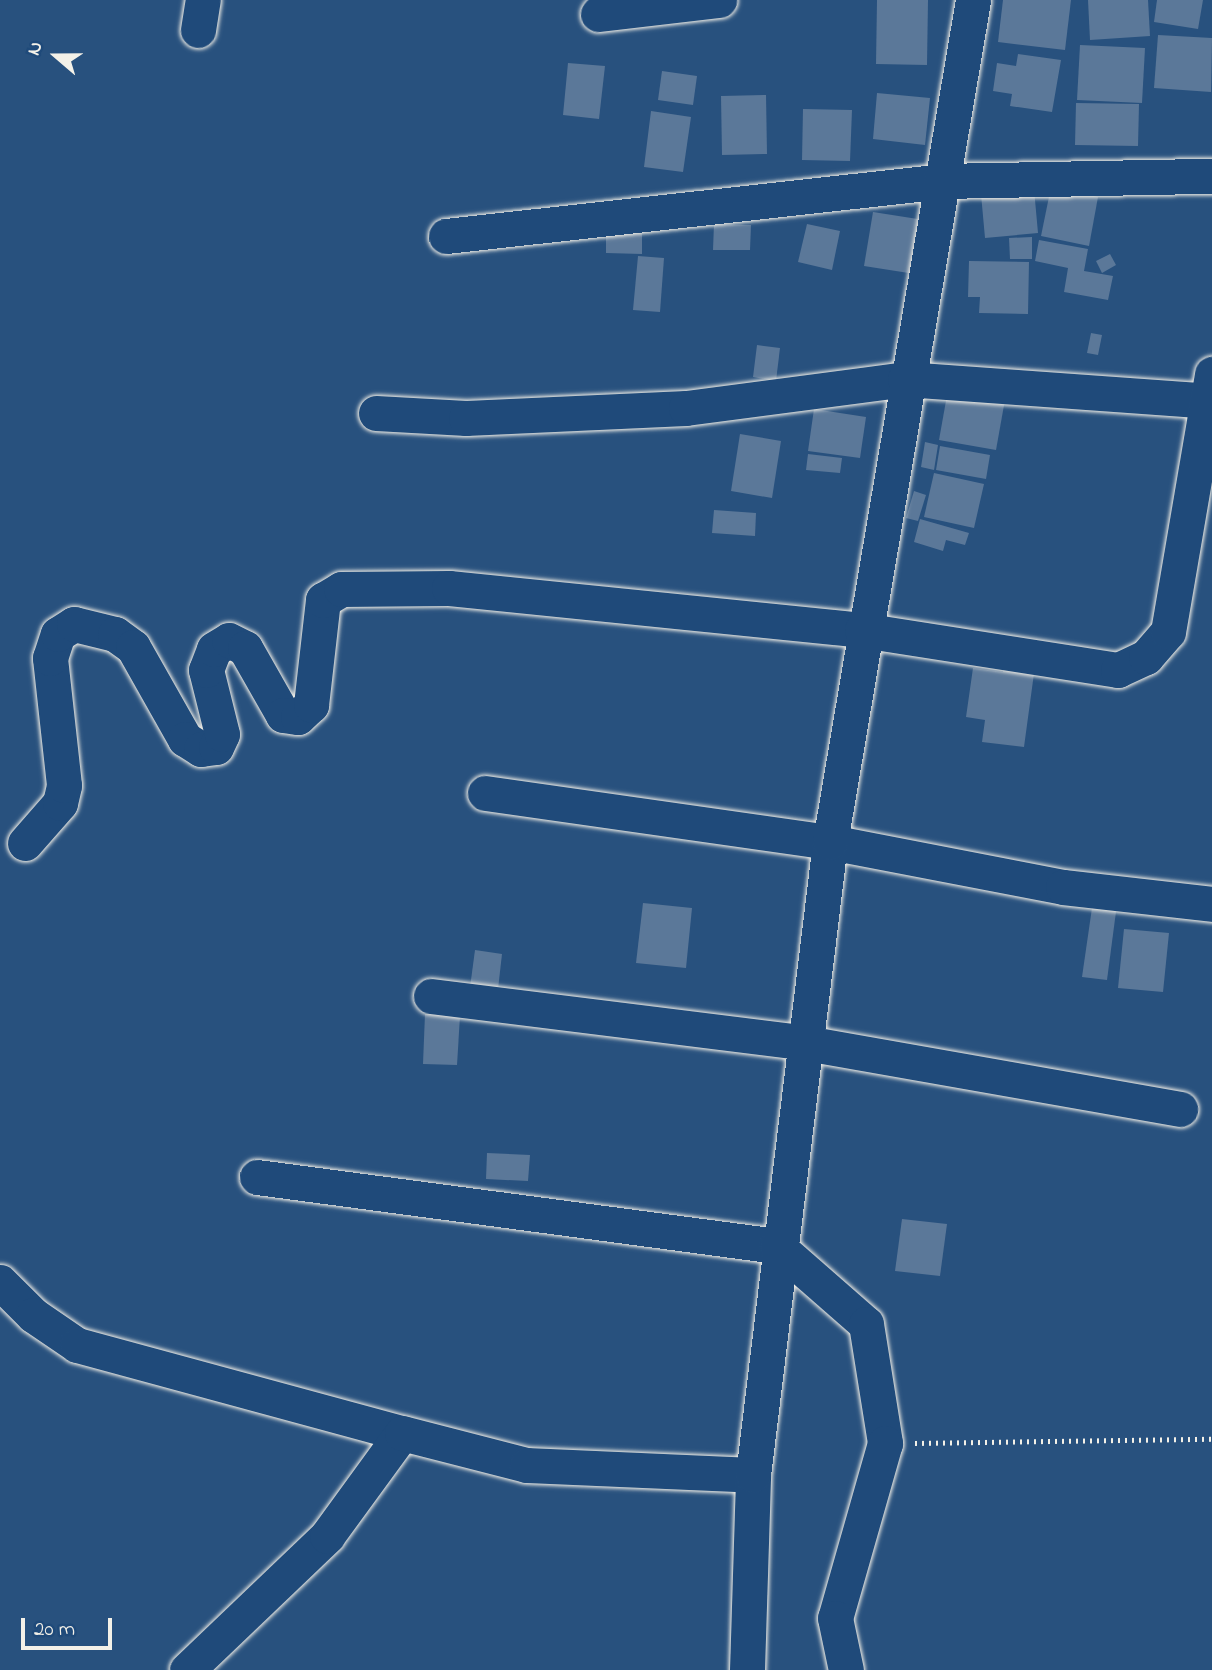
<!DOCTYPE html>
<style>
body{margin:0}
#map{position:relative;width:1212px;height:1670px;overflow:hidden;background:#28517e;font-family:"Indie Flower",sans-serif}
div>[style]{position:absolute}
.building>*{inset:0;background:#5b7899}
.path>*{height:4.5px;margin-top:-2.25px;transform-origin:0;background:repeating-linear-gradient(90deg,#f4f1e8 0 2px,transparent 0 7px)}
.roads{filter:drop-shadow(0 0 2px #f4f1e8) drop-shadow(0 0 2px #f4f1e8)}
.minor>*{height:35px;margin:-17.5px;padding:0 17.5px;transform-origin:17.5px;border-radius:17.5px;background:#1f4a7a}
span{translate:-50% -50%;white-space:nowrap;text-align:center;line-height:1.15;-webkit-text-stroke:7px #1f4a7a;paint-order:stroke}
.north{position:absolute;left:21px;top:21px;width:70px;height:70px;-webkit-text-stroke:5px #1f4a7a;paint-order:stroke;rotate:290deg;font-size:19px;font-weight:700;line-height:28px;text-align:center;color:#f4f1e8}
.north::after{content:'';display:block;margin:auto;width:24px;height:32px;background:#f4f1e8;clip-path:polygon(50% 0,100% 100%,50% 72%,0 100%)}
.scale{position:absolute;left:21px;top:1618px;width:91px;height:32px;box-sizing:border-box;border:4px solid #f4f1e8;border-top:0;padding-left:9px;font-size:21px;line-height:24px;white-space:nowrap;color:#f4f1e8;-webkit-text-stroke:5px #1f4a7a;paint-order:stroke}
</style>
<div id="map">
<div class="building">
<i style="clip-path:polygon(877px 0,928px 0,927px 65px,876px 64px)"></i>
<i style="clip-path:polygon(1003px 0,1071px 0,1065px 50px,998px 42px)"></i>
<i style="clip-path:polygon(1088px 0,1148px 0,1150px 36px,1090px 40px)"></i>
<i style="clip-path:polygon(1157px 0,1203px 0,1198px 29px,1154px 22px)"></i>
<i style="clip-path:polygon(1158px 35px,1212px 38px,1211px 92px,1154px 88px)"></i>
<i style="clip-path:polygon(1080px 45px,1145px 48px,1142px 103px,1077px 100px)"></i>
<i style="clip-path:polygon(1018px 54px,1061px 60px,1052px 112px,1010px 106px,1012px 94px,993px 91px,997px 63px,1016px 66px)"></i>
<i style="clip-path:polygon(568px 63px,605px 66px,599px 119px,563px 115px)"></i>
<i style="clip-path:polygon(662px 71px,697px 76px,693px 105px,658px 100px)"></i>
<i style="clip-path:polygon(877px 93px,930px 98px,925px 145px,873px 139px)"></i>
<i style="clip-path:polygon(766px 95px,767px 154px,722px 155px,721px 96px)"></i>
<i style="clip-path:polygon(1076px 103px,1139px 104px,1138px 146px,1075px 145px)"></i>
<i style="clip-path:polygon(803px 109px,852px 110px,850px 161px,802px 160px)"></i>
<i style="clip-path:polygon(651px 111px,691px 117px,683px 172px,644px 167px)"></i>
<i style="clip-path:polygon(1051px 187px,1098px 197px,1089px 246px,1041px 236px)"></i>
<i style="clip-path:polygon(1034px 189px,1038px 233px,985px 238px,981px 194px)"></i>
<i style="clip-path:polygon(873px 212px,924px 220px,915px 274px,864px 266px)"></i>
<i style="clip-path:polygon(714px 224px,751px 225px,750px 250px,713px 250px)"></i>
<i style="clip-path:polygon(807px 224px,840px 231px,832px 270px,798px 262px)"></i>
<i style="clip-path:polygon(606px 232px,642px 233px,642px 254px,606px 253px)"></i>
<i style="clip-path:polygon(1032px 237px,1032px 259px,1010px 259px,1009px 238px)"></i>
<i style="clip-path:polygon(1039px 240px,1088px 249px,1084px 271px,1113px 276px,1108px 300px,1064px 292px,1068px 268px,1035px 261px)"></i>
<i style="clip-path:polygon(1110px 254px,1116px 265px,1102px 273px,1096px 261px)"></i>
<i style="clip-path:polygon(638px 256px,664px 258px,660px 312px,633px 310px)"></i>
<i style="clip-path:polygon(969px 261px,1029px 262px,1028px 314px,979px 313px,980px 297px,968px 297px)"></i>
<i style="clip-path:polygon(1091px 333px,1102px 335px,1098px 355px,1087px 353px)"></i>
<i style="clip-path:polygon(757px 345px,780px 348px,776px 381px,753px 377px)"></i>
<i style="clip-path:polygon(949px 384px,1006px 394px,996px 450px,939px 440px)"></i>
<i style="clip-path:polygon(814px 409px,866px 417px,860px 458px,808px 451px)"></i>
<i style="clip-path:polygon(740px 434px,781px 441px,772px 498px,731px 491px)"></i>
<i style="clip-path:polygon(925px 442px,938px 445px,934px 470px,921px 467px)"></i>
<i style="clip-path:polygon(940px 446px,990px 455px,986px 479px,936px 470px)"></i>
<i style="clip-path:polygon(808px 454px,842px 458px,840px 473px,806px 470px)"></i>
<i style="clip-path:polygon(934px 473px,984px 484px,974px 528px,924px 517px)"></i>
<i style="clip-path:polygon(914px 491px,926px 495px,918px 521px,906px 518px)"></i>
<i style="clip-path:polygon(714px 510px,756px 513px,755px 536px,712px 533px)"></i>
<i style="clip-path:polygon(920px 519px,969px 533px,965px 545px,946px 540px,943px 551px,914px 542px)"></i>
<i style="clip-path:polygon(1004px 662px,1035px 666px,1024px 747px,982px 742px,985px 720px,966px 717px,973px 668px,1003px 672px)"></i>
<i style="clip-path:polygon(1093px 901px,1117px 904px,1107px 980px,1082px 977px)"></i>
<i style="clip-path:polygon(643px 903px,692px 908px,686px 968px,636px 963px)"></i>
<i style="clip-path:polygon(1124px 929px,1169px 933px,1163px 992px,1118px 988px)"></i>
<i style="clip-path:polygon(475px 950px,502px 954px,497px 998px,469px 995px)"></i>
<i style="clip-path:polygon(425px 1014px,460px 1016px,457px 1065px,423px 1064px)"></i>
<i style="clip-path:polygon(487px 1153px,530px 1155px,528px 1181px,486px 1179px)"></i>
<i style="clip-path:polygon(902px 1219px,947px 1224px,940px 1276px,895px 1271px)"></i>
</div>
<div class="path">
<i style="left:915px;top:1443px;width:297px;rotate:-0.8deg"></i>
</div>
<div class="roads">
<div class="minor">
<i style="left:598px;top:14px;width:122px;rotate:-6.6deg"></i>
<i style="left:198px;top:30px;width:30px;rotate:-81deg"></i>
<i style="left:446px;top:236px;width:498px;rotate:-6.3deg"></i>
<i style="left:941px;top:181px;width:271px;rotate:-1.1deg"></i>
<i style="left:376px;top:413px;width:90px;rotate:3.2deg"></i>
<i style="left:466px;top:418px;width:220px;rotate:-2.6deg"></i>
<i style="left:686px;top:408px;width:221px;rotate:-7.5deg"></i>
<i style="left:905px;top:379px;width:308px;rotate:4.1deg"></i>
<i style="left:485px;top:793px;width:348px;rotate:8.1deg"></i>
<i style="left:830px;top:842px;width:237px;rotate:10.9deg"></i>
<i style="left:1063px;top:887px;width:150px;rotate:6.5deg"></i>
<i style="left:25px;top:843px;width:53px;rotate:-48.8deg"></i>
<i style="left:60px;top:803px;width:18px;rotate:-77deg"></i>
<i style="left:64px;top:785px;width:128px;rotate:-96.3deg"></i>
<i style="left:50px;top:658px;width:25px;rotate:-72deg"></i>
<i style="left:58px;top:634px;width:19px;rotate:-32deg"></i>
<i style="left:74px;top:624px;width:42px;rotate:13.7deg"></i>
<i style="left:115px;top:634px;width:22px;rotate:36deg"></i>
<i style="left:133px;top:647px;width:106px;rotate:60.5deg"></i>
<i style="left:185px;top:739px;width:19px;rotate:32deg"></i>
<i style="left:201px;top:749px;width:15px;rotate:-8deg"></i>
<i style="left:216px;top:747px;width:14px;rotate:-65deg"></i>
<i style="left:222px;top:734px;width:66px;rotate:-104deg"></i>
<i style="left:206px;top:670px;width:22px;rotate:-69deg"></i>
<i style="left:214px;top:649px;width:17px;rotate:-31deg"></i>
<i style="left:229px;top:640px;width:18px;rotate:27deg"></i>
<i style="left:245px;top:648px;width:77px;rotate:60.4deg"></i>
<i style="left:283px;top:715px;width:15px;rotate:8deg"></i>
<i style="left:298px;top:717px;width:18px;rotate:-43deg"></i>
<i style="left:311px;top:705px;width:106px;rotate:-83.5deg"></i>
<i style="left:323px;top:600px;width:21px;rotate:-31deg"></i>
<i style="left:341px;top:589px;width:108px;rotate:-0.5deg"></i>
<i style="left:449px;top:588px;width:415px;rotate:5.8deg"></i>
<i style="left:862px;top:630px;width:259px;rotate:8.9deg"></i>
<i style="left:1118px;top:670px;width:31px;rotate:-25deg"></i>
<i style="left:1146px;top:657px;width:33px;rotate:-49deg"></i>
<i style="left:1168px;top:632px;width:262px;rotate:-80.3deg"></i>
<i style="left:431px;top:996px;width:378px;rotate:7.1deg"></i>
<i style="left:806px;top:1043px;width:380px;rotate:10deg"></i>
<i style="left:257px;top:1177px;width:525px;rotate:7.56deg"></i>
<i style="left:777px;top:1246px;width:118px;rotate:41.2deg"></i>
<i style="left:866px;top:1324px;width:121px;rotate:80.9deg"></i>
<i style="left:885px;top:1443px;width:182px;rotate:105.9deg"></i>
<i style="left:835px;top:1618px;width:53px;rotate:78.1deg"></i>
<i style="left:0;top:1282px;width:47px;rotate:45deg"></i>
<i style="left:33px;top:1315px;width:53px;rotate:34.3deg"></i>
<i style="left:77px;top:1345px;width:337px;rotate:15.2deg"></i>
<i style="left:187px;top:1670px;width:194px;rotate:-43.7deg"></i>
<i style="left:327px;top:1536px;width:127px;rotate:-53.9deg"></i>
<i style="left:402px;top:1433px;width:129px;rotate:14.4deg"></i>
<i style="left:527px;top:1465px;width:226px;rotate:2.5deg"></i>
<i style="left:747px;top:1670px;width:195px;rotate:-88.2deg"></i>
<i style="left:753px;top:1475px;width:638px;rotate:-83.06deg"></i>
<i style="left:830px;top:842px;width:854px;rotate:-80.36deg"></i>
</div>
</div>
<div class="north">N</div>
<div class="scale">20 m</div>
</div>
